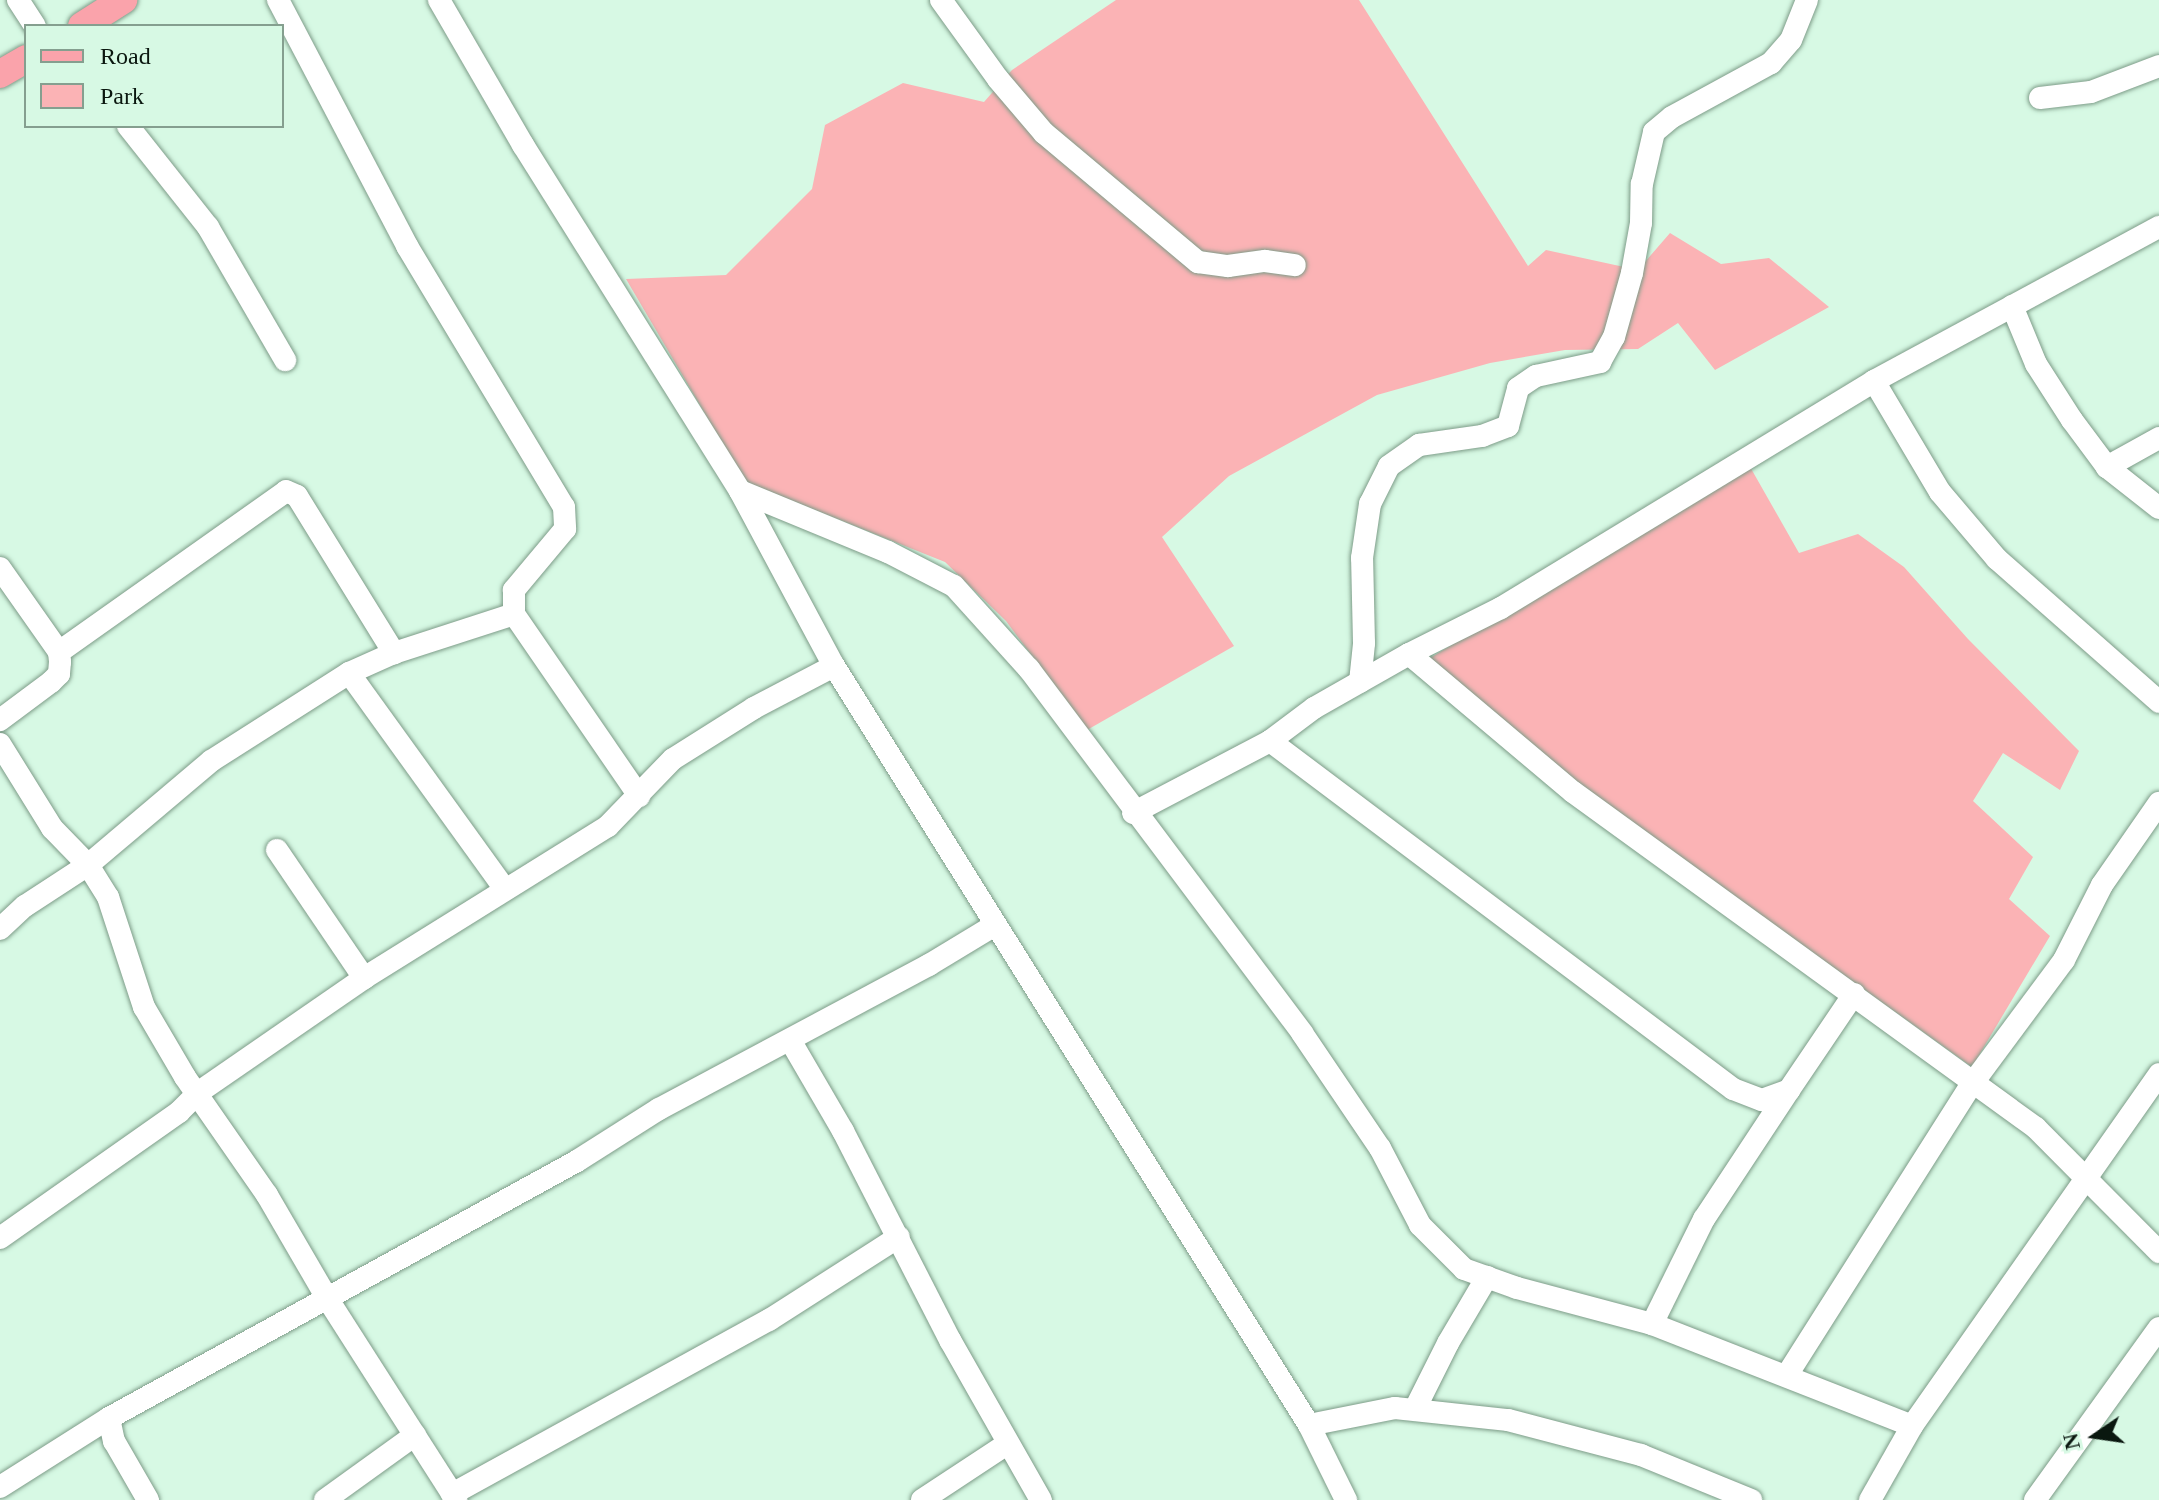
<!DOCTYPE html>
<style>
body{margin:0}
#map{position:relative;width:2159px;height:1500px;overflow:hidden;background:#d7f9e4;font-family:"Times New Roman",serif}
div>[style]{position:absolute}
.green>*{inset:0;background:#fbb3b5}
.roads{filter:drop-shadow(0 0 2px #7d9c88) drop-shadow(0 0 2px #7d9c88)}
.minor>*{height:22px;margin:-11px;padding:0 11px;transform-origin:11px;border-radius:11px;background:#fff}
.major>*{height:28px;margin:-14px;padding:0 14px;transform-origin:14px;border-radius:14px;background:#faa3ab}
span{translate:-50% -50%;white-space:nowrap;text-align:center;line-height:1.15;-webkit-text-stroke:6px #d7f9e4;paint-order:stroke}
.legend{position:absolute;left:24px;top:24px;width:260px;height:104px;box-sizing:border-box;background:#d7f9e4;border:2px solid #859f8f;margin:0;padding:10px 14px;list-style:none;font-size:24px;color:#0a170f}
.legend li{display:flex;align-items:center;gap:16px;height:40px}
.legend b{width:40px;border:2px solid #859f8f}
.north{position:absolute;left:2055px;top:1396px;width:80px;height:80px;-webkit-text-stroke:6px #d7f9e4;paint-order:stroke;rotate:257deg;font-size:22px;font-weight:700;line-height:32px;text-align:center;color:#0a170f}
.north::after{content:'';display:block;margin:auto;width:28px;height:36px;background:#0a170f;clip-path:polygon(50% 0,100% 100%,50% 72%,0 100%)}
</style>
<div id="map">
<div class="green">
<i style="clip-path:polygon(1116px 0,1359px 0,1528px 266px,1546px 250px,1638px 270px,1670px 233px,1721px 264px,1769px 258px,1829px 307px,1715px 370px,1678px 323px,1638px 349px,1565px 350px,1490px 363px,1377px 395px,1229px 476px,1162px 537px,1234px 646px,1087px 730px,1006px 621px,945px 562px,745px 482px,626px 279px,726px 275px,812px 189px,825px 125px,903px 83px,984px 102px,1012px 70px)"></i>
<i style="clip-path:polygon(1749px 465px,1799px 553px,1858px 534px,1904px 567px,1968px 639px,2079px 751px,2060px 790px,2003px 753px,1973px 801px,2033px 857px,2009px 899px,2050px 936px,1972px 1067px,1565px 775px,1430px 658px)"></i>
</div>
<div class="roads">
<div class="minor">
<i style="left:18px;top:0;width:31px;rotate:57deg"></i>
<i style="left:278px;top:0;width:278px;rotate:62.3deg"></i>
<i style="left:407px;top:246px;width:305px;rotate:59deg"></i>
<i style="left:564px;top:507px;width:22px;rotate:87deg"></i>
<i style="left:565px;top:529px;width:80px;rotate:129.9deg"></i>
<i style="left:514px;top:590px;width:24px;rotate:90deg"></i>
<i style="left:514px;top:614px;width:221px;rotate:55.5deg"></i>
<i style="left:439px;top:0;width:168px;rotate:59.9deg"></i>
<i style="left:523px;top:145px;width:408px;rotate:57.9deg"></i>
<i style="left:740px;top:491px;width:199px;rotate:61.8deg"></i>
<i style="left:834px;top:666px;width:895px;rotate:57.96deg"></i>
<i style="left:1309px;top:1425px;width:84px;rotate:63.7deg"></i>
<i style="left:941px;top:0;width:97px;rotate:54.2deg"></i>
<i style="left:998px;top:79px;width:71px;rotate:49.6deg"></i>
<i style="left:1044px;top:133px;width:201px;rotate:40deg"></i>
<i style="left:1198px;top:262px;width:30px;rotate:8deg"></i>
<i style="left:1228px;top:266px;width:37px;rotate:-8deg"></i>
<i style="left:1265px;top:261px;width:30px;rotate:8deg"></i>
<i style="left:2040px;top:98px;width:51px;rotate:-6.7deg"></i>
<i style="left:2091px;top:92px;width:73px;rotate:-20.9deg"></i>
<i style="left:128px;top:126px;width:129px;rotate:51.6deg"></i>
<i style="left:208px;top:227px;width:154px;rotate:59.9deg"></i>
<i style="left:2012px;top:306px;width:63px;rotate:67.5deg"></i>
<i style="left:2036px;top:364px;width:67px;rotate:57.3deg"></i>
<i style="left:2072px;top:420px;width:59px;rotate:53.3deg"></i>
<i style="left:1874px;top:381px;width:129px;rotate:59.3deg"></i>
<i style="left:1940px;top:492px;width:88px;rotate:49.6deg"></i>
<i style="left:1997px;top:559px;width:216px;rotate:41.4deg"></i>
<i style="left:2159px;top:438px;width:60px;rotate:150.9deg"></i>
<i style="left:2107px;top:467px;width:66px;rotate:38.3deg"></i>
<i style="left:740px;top:491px;width:160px;rotate:22.4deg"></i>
<i style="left:888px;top:552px;width:74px;rotate:27.3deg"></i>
<i style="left:954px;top:586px;width:112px;rotate:47.9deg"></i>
<i style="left:1029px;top:669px;width:455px;rotate:53.1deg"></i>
<i style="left:1302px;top:1033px;width:139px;rotate:55.9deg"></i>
<i style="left:1380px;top:1148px;width:87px;rotate:62.5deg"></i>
<i style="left:1420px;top:1225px;width:62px;rotate:45deg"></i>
<i style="left:1464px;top:1269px;width:56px;rotate:19.7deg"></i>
<i style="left:1517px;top:1288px;width:140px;rotate:14.9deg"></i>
<i style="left:1652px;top:1324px;width:279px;rotate:21.4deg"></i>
<i style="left:0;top:568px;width:103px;rotate:54.9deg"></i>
<i style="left:59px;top:652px;width:10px;rotate:84deg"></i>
<i style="left:60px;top:662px;width:12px;rotate:95deg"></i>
<i style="left:59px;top:674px;width:11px;rotate:135deg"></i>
<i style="left:51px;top:682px;width:64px;rotate:143.3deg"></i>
<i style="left:59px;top:652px;width:278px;rotate:-35.3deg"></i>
<i style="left:286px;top:491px;width:12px;rotate:24deg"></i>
<i style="left:297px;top:496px;width:185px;rotate:58.3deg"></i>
<i style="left:1409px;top:654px;width:214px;rotate:40.1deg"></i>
<i style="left:1573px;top:792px;width:572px;rotate:35.97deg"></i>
<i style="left:2036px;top:1128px;width:175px;rotate:45.2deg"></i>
<i style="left:349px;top:673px;width:266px;rotate:54.2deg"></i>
<i style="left:1360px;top:682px;width:39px;rotate:-84deg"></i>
<i style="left:1364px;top:643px;width:85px;rotate:-91.3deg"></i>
<i style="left:1362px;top:558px;width:55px;rotate:-81.6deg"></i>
<i style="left:1370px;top:504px;width:42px;rotate:-63.4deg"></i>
<i style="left:1389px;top:466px;width:37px;rotate:-35deg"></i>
<i style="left:1419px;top:445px;width:64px;rotate:-8.1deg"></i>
<i style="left:1482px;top:436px;width:28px;rotate:-21deg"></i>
<i style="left:1508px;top:426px;width:39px;rotate:-75deg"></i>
<i style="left:1518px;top:388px;width:22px;rotate:-34deg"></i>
<i style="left:1536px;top:376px;width:66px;rotate:-12.3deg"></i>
<i style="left:1600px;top:362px;width:29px;rotate:-61deg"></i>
<i style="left:1614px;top:337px;width:66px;rotate:-74.3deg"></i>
<i style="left:1632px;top:273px;width:51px;rotate:-79.8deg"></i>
<i style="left:1641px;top:223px;width:39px;rotate:-89deg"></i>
<i style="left:1642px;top:184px;width:53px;rotate:-77deg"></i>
<i style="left:1654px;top:132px;width:23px;rotate:-40deg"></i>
<i style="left:1672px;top:117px;width:113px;rotate:-28.6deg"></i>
<i style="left:1771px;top:63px;width:30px;rotate:-49deg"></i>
<i style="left:1791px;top:40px;width:43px;rotate:-68.2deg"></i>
<i style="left:1270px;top:741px;width:579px;rotate:36.93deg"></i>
<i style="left:1733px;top:1089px;width:31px;rotate:21deg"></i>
<i style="left:1762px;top:1100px;width:29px;rotate:-20deg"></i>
<i style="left:1789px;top:1090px;width:116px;rotate:-55.9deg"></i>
<i style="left:0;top:744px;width:99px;rotate:58.2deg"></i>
<i style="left:52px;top:828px;width:52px;rotate:45.8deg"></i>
<i style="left:88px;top:865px;width:161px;rotate:-40.2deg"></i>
<i style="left:211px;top:761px;width:164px;rotate:-32.5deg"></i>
<i style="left:349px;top:673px;width:49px;rotate:-24deg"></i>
<i style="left:394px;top:653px;width:126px;rotate:-18deg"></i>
<i style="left:1133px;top:813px;width:155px;rotate:-27.7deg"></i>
<i style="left:1270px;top:741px;width:55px;rotate:-36.9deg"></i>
<i style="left:1314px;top:708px;width:109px;rotate:-29.6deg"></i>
<i style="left:1409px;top:654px;width:103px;rotate:-26.6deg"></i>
<i style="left:1501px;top:608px;width:437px;rotate:-31.3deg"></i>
<i style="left:1874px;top:381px;width:324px;rotate:-28.4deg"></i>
<i style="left:277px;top:850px;width:155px;rotate:55.8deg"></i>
<i style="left:0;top:929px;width:34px;rotate:-43deg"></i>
<i style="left:25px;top:906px;width:75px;rotate:-33.1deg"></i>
<i style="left:88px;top:865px;width:38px;rotate:58deg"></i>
<i style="left:108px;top:897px;width:116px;rotate:71.9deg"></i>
<i style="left:144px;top:1007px;width:81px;rotate:59.6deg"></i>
<i style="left:185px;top:1077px;width:144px;rotate:55.2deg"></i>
<i style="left:267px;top:1195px;width:119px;rotate:59.8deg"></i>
<i style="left:327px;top:1298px;width:240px;rotate:57.4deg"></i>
<i style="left:790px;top:1040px;width:105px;rotate:59.8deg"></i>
<i style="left:843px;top:1131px;width:235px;rotate:62.9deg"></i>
<i style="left:950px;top:1340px;width:184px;rotate:60.4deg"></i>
<i style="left:0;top:1238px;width:219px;rotate:-35.1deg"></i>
<i style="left:179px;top:1112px;width:28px;rotate:-45deg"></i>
<i style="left:199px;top:1092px;width:201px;rotate:-34.6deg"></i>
<i style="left:364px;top:978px;width:287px;rotate:-31.9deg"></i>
<i style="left:608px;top:826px;width:93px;rotate:-45.9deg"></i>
<i style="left:673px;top:759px;width:96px;rotate:-32.2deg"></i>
<i style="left:754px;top:708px;width:90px;rotate:-27.7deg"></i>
<i style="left:1652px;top:1324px;width:117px;rotate:-63.7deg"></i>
<i style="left:1704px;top:1219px;width:154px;rotate:-56.6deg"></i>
<i style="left:1787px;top:1375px;width:345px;rotate:-57.6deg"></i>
<i style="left:1972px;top:1084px;width:154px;rotate:-53.4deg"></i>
<i style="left:2064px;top:960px;width:84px;rotate:-63.1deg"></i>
<i style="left:2102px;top:885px;width:100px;rotate:-55.2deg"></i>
<i style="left:1415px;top:1409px;width:74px;rotate:-63.4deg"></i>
<i style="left:1448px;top:1343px;width:77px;rotate:-59.4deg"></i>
<i style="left:109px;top:1418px;width:24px;rotate:78deg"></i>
<i style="left:114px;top:1441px;width:68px;rotate:60deg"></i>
<i style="left:1309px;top:1425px;width:88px;rotate:-11.2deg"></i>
<i style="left:1395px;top:1408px;width:114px;rotate:6.1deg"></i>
<i style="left:1508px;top:1420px;width:138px;rotate:14.7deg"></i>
<i style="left:1641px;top:1455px;width:119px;rotate:22.2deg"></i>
<i style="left:0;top:1487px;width:129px;rotate:-32.3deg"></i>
<i style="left:109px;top:1418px;width:534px;rotate:-28.77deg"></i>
<i style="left:577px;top:1161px;width:97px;rotate:-32.4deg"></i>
<i style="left:659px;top:1109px;width:306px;rotate:-28.1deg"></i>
<i style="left:929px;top:965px;width:77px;rotate:-31.2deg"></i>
<i style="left:452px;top:1494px;width:362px;rotate:-28.8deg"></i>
<i style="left:769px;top:1320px;width:154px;rotate:-32.6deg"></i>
<i style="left:325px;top:1500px;width:111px;rotate:-35.8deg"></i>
<i style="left:922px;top:1500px;width:102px;rotate:-33.4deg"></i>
<i style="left:1870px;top:1500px;width:85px;rotate:-60.4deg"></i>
<i style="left:1912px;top:1426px;width:430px;rotate:-54.9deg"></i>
<i style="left:2035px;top:1500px;width:212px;rotate:-54.2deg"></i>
</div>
<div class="major">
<i style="left:82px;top:26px;width:49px;rotate:-32.4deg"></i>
<i style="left:0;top:74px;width:30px;rotate:-30deg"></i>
</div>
</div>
<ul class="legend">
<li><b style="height:10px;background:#faa3ab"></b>Road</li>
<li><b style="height:22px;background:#fbb3b5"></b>Park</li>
</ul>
<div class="north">N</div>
</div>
